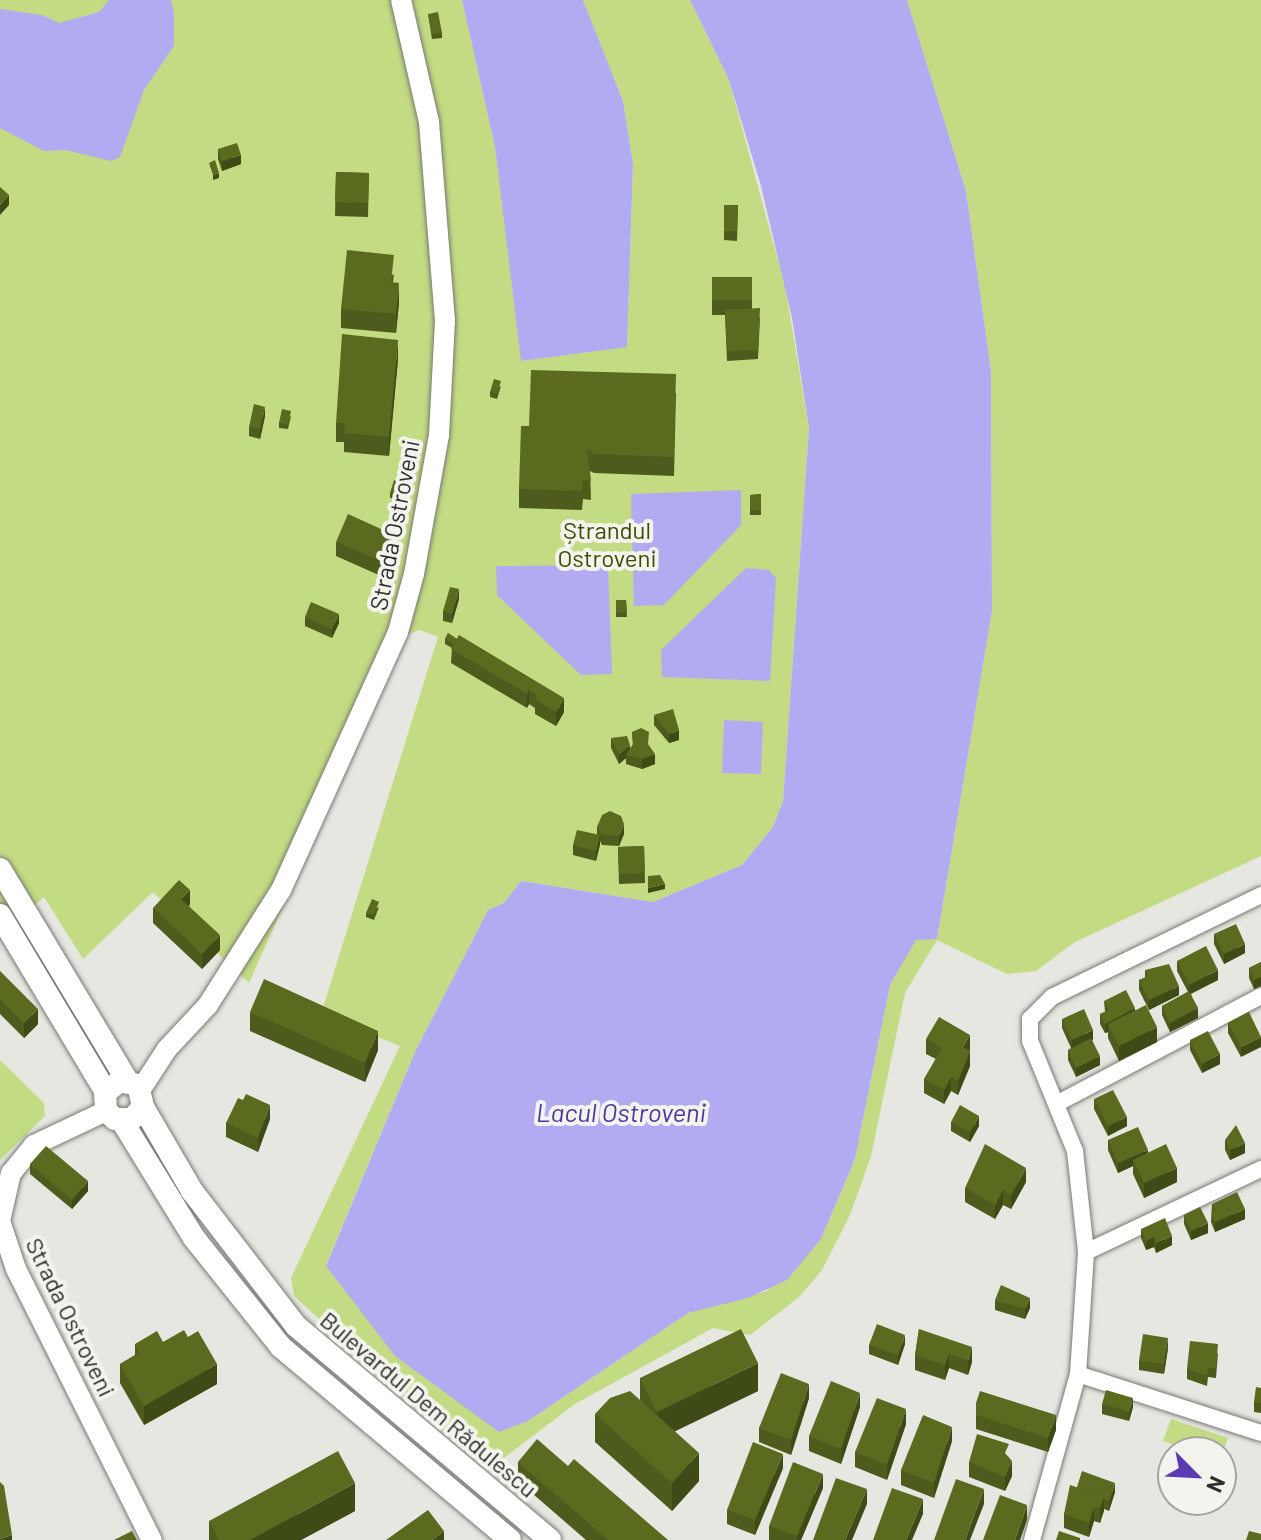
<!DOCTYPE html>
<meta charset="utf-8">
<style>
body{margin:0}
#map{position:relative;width:1261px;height:1540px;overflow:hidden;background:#e5e7e0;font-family:Barlow,sans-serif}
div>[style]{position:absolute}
.green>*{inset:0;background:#c3db82}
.water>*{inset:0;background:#b3abf2}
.roads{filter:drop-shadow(0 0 2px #787a73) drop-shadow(0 0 2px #787a73)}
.minor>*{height:16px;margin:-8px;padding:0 8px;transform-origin:8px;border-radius:8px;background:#fff}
.tertiary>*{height:20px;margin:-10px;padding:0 10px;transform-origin:10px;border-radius:10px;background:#fff}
.secondary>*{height:22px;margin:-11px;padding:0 11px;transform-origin:11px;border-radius:11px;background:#fff}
.wall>*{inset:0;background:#4d5c1c}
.shaded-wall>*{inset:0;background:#3f4b16}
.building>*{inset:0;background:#5a6b20}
span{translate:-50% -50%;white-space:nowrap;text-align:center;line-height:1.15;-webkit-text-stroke:8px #f2f4ed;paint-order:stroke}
.street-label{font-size:24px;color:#2e2f2c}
.park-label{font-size:24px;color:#3c4b00}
.water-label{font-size:26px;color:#50369c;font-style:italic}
.north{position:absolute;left:1157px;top:1436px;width:80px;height:80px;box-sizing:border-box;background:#f2f4ed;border:2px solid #a4a5a0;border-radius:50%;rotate:114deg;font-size:22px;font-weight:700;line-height:32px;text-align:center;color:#2e2f2c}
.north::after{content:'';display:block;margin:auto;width:28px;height:36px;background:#5b3bb3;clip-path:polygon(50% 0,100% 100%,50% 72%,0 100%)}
</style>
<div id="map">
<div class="green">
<i style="clip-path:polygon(0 0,462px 0,495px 147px,522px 361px,627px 346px,633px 164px,623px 101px,583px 0,690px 0,729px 80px,785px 286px,809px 428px,783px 801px,773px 827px,742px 865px,653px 902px,521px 881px,504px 903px,488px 910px,415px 1052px,326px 1265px,528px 1421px,688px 1313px,767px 1291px,821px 1239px,855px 1159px,890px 985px,916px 939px,937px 939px,992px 611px,991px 371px,966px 191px,907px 0,1261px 0,1261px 856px,1075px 942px,1036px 971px,1007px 974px,937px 940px,905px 993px,871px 1156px,850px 1215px,822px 1270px,799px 1297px,750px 1335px,713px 1328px,575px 1404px,492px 1467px,432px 1422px,294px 1296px,291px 1278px,400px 1046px,321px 1014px,438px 637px,420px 630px,405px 635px,249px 983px,153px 892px,83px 959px,44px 897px,20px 917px,109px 1068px,101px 1073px,0 933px)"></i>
<i style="clip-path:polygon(0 1060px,44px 1103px,45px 1116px,0 1160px)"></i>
<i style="clip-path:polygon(1171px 1419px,1228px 1438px,1221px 1457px,1221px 1452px,1194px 1452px,1163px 1441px)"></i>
</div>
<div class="water">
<i style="clip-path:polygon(109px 0,171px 0,174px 13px,174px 46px,144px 90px,120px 157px,111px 161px,66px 150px,44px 151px,0 128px,0 9px,42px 15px,59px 23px,99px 12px)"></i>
<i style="clip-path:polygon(462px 0,583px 0,623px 101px,633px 164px,627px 347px,521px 361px,495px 147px)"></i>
<i style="clip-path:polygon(690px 0,907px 0,966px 191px,991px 371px,992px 611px,937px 939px,916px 940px,890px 985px,855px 1159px,821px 1239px,787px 1280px,748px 1298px,688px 1313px,528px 1421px,499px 1432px,395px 1356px,326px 1266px,415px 1052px,488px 910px,504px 903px,521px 881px,653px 902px,742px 865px,773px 827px,783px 801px,809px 428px,792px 318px,761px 186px,729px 80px)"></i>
<i style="clip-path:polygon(741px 490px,741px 525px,664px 605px,634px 606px,631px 494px)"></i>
<i style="clip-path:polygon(608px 565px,612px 674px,581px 675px,497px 595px,496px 566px)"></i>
<i style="clip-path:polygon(746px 568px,769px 570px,776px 578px,770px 681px,662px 677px,661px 650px)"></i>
<i style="clip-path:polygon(724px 720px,763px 722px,761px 774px,722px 773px)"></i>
</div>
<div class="roads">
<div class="minor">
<i style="left:1058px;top:1103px;width:229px;rotate:-27.8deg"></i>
<i style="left:1086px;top:1252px;width:194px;rotate:-25.4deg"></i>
<i style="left:1078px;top:1374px;width:192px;rotate:17.9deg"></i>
<i style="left:1032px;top:1540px;width:172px;rotate:-74.5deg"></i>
<i style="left:1078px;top:1374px;width:122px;rotate:-86.2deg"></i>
<i style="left:1086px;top:1252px;width:102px;rotate:-96.2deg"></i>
<i style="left:1075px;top:1151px;width:119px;rotate:-112.2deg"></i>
<i style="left:1030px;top:1041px;width:22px;rotate:-90deg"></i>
<i style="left:1030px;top:1019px;width:31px;rotate:-45deg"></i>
<i style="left:1052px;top:997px;width:233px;rotate:-26deg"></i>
</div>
<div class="tertiary">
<i style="left:141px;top:1089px;width:48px;rotate:-57deg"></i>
<i style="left:167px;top:1049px;width:60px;rotate:-47deg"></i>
<i style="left:208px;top:1005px;width:136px;rotate:-57.6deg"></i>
<i style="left:281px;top:890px;width:283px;rotate:-65.6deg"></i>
<i style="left:398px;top:632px;width:60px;rotate:-74.6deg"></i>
<i style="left:414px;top:574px;width:141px;rotate:-79.8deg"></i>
<i style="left:439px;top:435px;width:114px;rotate:-87deg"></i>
<i style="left:445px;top:321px;width:200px;rotate:-94.6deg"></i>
<i style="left:429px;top:122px;width:125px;rotate:-102.9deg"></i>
<i style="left:106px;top:1111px;width:80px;rotate:154.7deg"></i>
<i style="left:34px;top:1145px;width:36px;rotate:129deg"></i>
<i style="left:11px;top:1173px;width:49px;rotate:102.9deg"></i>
<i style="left:0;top:1221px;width:51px;rotate:71.6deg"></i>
<i style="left:16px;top:1269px;width:303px;rotate:63.4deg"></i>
</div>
<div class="secondary">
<i style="left:0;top:869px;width:246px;rotate:59deg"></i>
<i style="left:0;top:915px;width:206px;rotate:59.1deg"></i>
<i style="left:143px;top:1107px;width:16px;rotate:133deg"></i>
<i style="left:132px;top:1119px;width:17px;rotate:180deg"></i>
<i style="left:115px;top:1119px;width:12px;rotate:-138deg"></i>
<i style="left:106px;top:1111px;width:18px;rotate:-93deg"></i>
<i style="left:105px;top:1093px;width:19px;rotate:-39deg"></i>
<i style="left:120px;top:1081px;width:18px;rotate:13deg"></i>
<i style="left:138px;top:1085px;width:23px;rotate:77deg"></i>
<i style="left:143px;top:1107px;width:97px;rotate:59.7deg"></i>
<i style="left:192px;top:1191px;width:170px;rotate:52.4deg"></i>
<i style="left:296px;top:1326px;width:332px;rotate:40.1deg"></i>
<i style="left:122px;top:1121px;width:137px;rotate:58.4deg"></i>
<i style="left:194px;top:1238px;width:139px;rotate:51.4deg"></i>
<i style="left:281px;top:1347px;width:299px;rotate:40.1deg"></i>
</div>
</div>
<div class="wall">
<i style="clip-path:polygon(428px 14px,442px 33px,442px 38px,432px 39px)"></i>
<i style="clip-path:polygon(218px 149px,241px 164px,222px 171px,218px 159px)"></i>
<i style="clip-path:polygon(336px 172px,369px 173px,368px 217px,335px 216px)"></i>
<i style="clip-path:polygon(724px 205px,738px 205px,737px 241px,724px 240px)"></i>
<i style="clip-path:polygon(394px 274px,393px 282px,399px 302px,396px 333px,341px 328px,341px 309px)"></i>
<i style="clip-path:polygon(712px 277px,752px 277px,752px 309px,760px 318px,758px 359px,727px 361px,725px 315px,712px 315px)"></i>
<i style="clip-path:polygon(398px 359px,389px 456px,344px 452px,344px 442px,336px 442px,336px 423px)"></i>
<i style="clip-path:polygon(501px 386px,497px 399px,490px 397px,490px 392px)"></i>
<i style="clip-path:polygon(676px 393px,674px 476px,594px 473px,590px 471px,591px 500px,583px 499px,582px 510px,519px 508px,519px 489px,529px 426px)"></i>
<i style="clip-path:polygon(265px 416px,260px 439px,249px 436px,249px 427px)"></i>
<i style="clip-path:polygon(291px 416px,288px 429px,279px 428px,279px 423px)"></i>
<i style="clip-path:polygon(401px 486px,398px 499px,390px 498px,390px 493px)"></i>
<i style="clip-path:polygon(761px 494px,761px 515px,750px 515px,750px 495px)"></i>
<i style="clip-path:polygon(336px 542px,392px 548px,381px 576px,336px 556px)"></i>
<i style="clip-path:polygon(459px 599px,452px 623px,443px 621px,443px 611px)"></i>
<i style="clip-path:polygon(616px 600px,626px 600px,627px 617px,616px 617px)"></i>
<i style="clip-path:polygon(305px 617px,339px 623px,332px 638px,305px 626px)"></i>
<i style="clip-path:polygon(448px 633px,564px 712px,556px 726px,535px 714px,535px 708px,529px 704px,527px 708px,451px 663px,452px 648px,445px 644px,445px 639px)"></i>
<i style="clip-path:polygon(654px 715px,679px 740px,669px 743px,654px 725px)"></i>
<i style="clip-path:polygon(632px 732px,648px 745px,655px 764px,642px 769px,626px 764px,626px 758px,619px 764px,611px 748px,611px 738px,630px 749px,633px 745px)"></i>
<i style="clip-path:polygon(597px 827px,624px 834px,619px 846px,602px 845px,600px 841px,596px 861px,573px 855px,573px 845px,597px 835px)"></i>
<i style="clip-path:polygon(644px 846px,645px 883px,619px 884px,618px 847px)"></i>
<i style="clip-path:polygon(190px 904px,189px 906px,220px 950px,202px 969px,153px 923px,153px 908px)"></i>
<i style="clip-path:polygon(379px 907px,374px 920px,366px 917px,366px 913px)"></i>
<i style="clip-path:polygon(1214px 934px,1245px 953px,1224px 964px,1214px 944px)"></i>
<i style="clip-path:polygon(1177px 961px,1218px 980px,1191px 994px,1198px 1018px,1170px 1032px,1162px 1015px,1162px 1006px,1188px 992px,1177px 971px)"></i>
<i style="clip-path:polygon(1261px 962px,1261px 986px,1254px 989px,1249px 978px,1249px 968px)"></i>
<i style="clip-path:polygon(1145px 970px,1179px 995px,1149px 1010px,1139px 990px,1139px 980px,1145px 978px)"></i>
<i style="clip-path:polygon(0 971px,38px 1024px,24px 1038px,0 1014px)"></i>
<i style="clip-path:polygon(1104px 1001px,1135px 1010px,1157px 1042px,1119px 1061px,1108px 1038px,1108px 1032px,1105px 1033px,1100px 1024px,1100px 1014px,1105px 1012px)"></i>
<i style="clip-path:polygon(250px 1012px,378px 1050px,365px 1082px,250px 1031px)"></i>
<i style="clip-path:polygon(1249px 1012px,1241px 1057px,1228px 1033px,1228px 1023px)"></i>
<i style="clip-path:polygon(1062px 1019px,1093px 1040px,1092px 1040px,1100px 1065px,1076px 1077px,1068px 1060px,1068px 1050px,1071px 1048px,1062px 1028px)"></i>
<i style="clip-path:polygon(926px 1039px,970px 1049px,970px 1066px,958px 1095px,951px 1091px,944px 1104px,924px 1093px,924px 1079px,936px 1059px,926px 1054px)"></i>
<i style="clip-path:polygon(1190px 1040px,1220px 1064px,1202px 1073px,1190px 1050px)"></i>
<i style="clip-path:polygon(1094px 1099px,1127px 1126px,1108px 1136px,1094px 1109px)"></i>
<i style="clip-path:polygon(270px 1119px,258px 1152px,226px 1137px,226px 1123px)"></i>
<i style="clip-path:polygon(951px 1122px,979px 1126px,970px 1142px,951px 1131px)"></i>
<i style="clip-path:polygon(1108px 1140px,1148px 1153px,1177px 1182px,1144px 1198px,1133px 1174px,1133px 1166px,1118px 1173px,1108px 1150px)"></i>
<i style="clip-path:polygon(1225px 1140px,1245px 1153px,1230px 1160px,1225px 1150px)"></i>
<i style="clip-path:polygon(30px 1164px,88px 1191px,72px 1209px,30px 1174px)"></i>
<i style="clip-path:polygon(1026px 1182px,1011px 1209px,1003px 1205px,995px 1219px,965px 1202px,965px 1188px)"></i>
<i style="clip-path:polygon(1212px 1204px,1245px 1219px,1215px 1232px,1211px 1222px)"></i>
<i style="clip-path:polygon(1184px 1215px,1208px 1233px,1191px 1240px,1184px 1224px)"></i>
<i style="clip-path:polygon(1141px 1229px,1172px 1245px,1156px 1253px,1154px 1247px,1146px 1250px,1141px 1238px)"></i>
<i style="clip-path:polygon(995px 1300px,1030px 1308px,1025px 1319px,995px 1310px)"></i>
<i style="clip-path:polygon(919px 1329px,972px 1362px,968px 1375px,949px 1368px,945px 1380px,915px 1370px,915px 1355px)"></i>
<i style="clip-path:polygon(188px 1337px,217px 1384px,144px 1425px,120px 1383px,120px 1364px,135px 1355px,135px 1344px,163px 1342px)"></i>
<i style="clip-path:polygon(905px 1344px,898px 1365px,869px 1354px,869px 1345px)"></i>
<i style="clip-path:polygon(1168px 1348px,1164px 1374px,1139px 1370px,1139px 1361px)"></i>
<i style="clip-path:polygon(1218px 1353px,1216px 1378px,1208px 1377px,1207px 1386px,1187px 1379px,1187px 1369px)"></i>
<i style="clip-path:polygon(640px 1378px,758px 1391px,675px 1431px,699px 1481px,672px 1511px,595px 1442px,595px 1414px,640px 1400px)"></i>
<i style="clip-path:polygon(1261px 1388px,1261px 1413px,1254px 1412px,1254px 1402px)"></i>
<i style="clip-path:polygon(809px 1398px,791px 1455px,759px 1442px,759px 1428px)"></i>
<i style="clip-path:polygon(976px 1403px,1056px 1430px,1048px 1452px,976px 1429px)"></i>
<i style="clip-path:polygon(1102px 1404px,1133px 1407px,1129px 1421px,1102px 1414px)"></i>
<i style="clip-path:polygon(860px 1407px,841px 1464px,809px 1451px,809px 1436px)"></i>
<i style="clip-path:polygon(906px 1424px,887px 1480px,855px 1467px,855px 1452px)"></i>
<i style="clip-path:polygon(952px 1441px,934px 1498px,901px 1485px,901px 1470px)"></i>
<i style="clip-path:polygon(1009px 1457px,1012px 1476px,1005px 1491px,969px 1477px,969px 1462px)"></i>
<i style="clip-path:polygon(518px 1462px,568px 1466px,668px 1540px,586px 1540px,518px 1481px)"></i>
<i style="clip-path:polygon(783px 1468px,755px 1535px,727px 1524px,727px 1510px)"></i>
<i style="clip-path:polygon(1077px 1487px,1115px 1492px,1109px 1511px,1104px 1509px,1100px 1523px,1094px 1521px,1089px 1537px,1064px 1528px,1064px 1514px)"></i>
<i style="clip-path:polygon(823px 1488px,801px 1540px,769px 1540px,769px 1526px)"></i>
<i style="clip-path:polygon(355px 1511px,301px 1540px,209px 1540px,209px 1521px)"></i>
</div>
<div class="shaded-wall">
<i style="clip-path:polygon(241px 155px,241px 164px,222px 171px,222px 161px)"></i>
<i style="clip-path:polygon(219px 173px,219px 178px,213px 180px,213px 175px)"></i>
<i style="clip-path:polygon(9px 195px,9px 205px,0 215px,0 205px)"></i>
<i style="clip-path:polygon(399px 283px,399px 302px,396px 333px,396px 314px)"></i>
<i style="clip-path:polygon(398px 340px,398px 359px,389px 456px,389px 437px)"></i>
<i style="clip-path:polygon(265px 407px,265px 416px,260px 439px,260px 429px)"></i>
<i style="clip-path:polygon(392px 534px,392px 548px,381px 576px,381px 561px)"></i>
<i style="clip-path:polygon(459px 589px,459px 599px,452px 623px,452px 614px)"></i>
<i style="clip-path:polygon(339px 614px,339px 623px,332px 638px,332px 629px)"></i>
<i style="clip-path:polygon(529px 690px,529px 704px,527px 708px,527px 694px)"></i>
<i style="clip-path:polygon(564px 698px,564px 712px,556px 726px,556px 712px)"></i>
<i style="clip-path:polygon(679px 730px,679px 740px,669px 743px,669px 734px)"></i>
<i style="clip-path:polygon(630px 745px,630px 755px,626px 755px,626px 758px,619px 764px,619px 755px)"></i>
<i style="clip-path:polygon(655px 754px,655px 764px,642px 769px,642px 759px)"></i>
<i style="clip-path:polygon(624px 824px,624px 834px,619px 846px,619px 836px)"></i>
<i style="clip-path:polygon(600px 835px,600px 845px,596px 861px,596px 851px)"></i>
<i style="clip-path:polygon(665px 884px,665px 889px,648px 893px,648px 888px)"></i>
<i style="clip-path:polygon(190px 890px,190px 904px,181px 914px,181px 899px)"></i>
<i style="clip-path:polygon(220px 935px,220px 950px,202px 969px,202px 954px)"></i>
<i style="clip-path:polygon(1245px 944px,1245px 953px,1224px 964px,1224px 954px)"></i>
<i style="clip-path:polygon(1218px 970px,1218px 980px,1189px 994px,1189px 985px)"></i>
<i style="clip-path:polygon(1261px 977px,1261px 986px,1254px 989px,1254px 980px)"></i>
<i style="clip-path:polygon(1179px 986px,1179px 995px,1149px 1010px,1149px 1000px)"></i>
<i style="clip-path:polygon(1135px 1008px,1135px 1017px,1108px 1024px,1108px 1032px,1105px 1033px,1105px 1024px)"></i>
<i style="clip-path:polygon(1198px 1008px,1198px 1018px,1170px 1032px,1170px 1023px)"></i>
<i style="clip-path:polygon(38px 1009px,38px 1024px,24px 1038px,24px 1023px)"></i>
<i style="clip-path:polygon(1157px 1027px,1157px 1042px,1119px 1061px,1119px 1046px)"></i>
<i style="clip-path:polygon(1093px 1030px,1093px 1040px,1072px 1050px,1072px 1040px)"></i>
<i style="clip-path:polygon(378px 1031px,378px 1050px,365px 1082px,365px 1063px)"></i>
<i style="clip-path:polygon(970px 1035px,970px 1049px,963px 1061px,963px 1047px)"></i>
<i style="clip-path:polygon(1261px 1037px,1261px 1047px,1241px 1057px,1241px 1047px)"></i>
<i style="clip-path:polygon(970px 1051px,970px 1066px,958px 1095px,958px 1081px)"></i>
<i style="clip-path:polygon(1220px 1054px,1220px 1064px,1202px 1073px,1202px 1064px)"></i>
<i style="clip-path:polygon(1100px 1056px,1100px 1065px,1076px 1077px,1076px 1068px)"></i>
<i style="clip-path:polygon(951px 1077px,951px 1091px,944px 1104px,944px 1090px)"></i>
<i style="clip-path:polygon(270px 1105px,270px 1119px,258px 1152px,258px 1138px)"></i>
<i style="clip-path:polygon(979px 1116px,979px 1126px,970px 1142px,970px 1132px)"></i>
<i style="clip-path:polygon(1127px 1117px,1127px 1126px,1108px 1136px,1108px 1126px)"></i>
<i style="clip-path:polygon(1245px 1143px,1245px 1153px,1230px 1160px,1230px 1150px)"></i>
<i style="clip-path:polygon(1148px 1150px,1148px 1159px,1133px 1160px,1133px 1166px,1118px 1173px,1118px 1163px)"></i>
<i style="clip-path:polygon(1026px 1168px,1026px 1182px,1011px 1209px,1011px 1195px)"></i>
<i style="clip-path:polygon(1177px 1168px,1177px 1182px,1144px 1198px,1144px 1183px)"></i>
<i style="clip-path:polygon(88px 1181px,88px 1191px,72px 1209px,72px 1200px)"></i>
<i style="clip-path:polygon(1003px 1190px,1003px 1205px,995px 1219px,995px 1205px)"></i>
<i style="clip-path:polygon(1245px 1209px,1245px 1219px,1215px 1232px,1215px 1222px)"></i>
<i style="clip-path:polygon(1208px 1223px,1208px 1233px,1191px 1240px,1191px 1231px)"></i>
<i style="clip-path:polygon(1172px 1236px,1172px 1245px,1156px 1253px,1156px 1243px)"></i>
<i style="clip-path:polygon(1154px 1237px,1154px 1247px,1146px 1250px,1146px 1241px)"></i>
<i style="clip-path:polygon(1030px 1298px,1030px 1308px,1025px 1319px,1025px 1309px)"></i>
<i style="clip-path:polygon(905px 1335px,905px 1344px,898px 1365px,898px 1355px)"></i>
<i style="clip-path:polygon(1168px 1338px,1168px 1348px,1164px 1374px,1164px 1364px)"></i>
<i style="clip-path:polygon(972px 1347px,972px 1362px,968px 1375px,968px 1360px)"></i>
<i style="clip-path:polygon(949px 1354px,949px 1368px,945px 1380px,945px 1365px)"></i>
<i style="clip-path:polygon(758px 1363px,758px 1391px,657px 1440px,657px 1412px)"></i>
<i style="clip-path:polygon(217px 1364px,217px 1384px,144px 1425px,144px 1406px)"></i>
<i style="clip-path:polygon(809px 1384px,809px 1398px,791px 1455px,791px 1440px)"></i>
<i style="clip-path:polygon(860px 1393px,860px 1407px,841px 1464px,841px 1449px)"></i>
<i style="clip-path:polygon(1133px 1398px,1133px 1407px,1129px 1421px,1129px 1412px)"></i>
<i style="clip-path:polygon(906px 1409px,906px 1424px,887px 1480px,887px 1465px)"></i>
<i style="clip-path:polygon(1056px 1415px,1056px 1430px,1048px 1452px,1048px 1438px)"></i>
<i style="clip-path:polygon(952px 1427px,952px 1441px,934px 1498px,934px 1483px)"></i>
<i style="clip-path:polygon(699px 1453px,699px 1481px,672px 1511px,672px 1483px)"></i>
<i style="clip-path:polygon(783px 1454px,783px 1468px,755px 1535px,755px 1520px)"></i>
<i style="clip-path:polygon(1012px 1461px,1012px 1476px,1005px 1491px,1005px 1477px)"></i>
<i style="clip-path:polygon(823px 1474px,823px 1488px,801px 1540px,797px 1540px,797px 1536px)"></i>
<i style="clip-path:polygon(355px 1483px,355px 1511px,301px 1540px,250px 1540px)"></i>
<i style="clip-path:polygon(1115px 1483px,1115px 1492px,1109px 1511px,1109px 1501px)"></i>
<i style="clip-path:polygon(867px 1489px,867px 1504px,852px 1540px,845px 1540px)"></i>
<i style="clip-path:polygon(984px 1489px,984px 1504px,970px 1540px,965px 1540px)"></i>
<i style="clip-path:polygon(1104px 1496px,1104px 1511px,1100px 1523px,1100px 1508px)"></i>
<i style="clip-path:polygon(923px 1499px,923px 1514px,912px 1540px,906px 1540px)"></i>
<i style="clip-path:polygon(1027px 1505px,1027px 1520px,1020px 1540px,1015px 1540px)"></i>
<i style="clip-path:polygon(1094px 1507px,1094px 1521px,1089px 1537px,1089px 1523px)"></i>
<i style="clip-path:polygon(444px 1531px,444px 1540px,432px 1540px)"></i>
<i style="clip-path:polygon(12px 1535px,12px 1540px,0 1540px,0 1539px)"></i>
</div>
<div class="building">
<i style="clip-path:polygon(438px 12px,442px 33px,432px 34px,428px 14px)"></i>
<i style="clip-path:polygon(237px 143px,241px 155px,222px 161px,218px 149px)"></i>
<i style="clip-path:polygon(215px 160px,219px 173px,213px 175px,209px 163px)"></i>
<i style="clip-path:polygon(336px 172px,369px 173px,368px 203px,335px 202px)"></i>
<i style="clip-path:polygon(0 187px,9px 195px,0 205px)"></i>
<i style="clip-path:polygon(724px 205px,738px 205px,737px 231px,724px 231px)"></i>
<i style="clip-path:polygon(347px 250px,394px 255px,391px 282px,399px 283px,396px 314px,341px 309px)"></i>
<i style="clip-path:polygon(712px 277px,752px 277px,752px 300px,712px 300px)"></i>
<i style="clip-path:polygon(760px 308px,758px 350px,727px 351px,725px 310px)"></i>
<i style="clip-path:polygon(342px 334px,398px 340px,389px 437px,344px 433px,345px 423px,336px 423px)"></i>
<i style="clip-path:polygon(531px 370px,676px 374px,674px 457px,594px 454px,587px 449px,591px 481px,583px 480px,582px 491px,519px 489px,521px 426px,529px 426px)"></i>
<i style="clip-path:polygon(494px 379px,501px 381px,497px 394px,490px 392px)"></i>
<i style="clip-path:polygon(254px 404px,265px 407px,260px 429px,249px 427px)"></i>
<i style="clip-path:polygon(282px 409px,291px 411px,288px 425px,279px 423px)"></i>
<i style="clip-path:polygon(394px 480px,401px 482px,398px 495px,390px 493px)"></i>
<i style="clip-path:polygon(761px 494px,761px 510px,750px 510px,750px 495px)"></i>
<i style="clip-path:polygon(348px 514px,392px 534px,381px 561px,336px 542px)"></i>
<i style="clip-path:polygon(450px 587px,459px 589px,452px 614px,443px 611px)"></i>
<i style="clip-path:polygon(616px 600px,626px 600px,627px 612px,616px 613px)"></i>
<i style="clip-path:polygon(311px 602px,339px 614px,332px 629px,305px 617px)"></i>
<i style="clip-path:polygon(448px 633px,457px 639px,454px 644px,445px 639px)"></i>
<i style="clip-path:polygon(459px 635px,564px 698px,556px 712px,535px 699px,537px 695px,529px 690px,527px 694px,451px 649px)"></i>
<i style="clip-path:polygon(673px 709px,679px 730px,669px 734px,654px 715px)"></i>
<i style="clip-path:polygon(641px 728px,649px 732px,648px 744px,655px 754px,642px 759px,626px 755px,633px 744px,632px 732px)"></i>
<i style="clip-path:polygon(627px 736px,630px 745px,619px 755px,611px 738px)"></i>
<i style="clip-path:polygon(610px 811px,621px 816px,624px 824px,619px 836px,602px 835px,597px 827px,602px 815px)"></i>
<i style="clip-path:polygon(577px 830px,600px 835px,596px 851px,573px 845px)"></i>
<i style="clip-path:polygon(644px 846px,645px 873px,619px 874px,618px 847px)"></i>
<i style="clip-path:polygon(660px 875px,665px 884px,648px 888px,648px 876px)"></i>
<i style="clip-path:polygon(179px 880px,190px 890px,181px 899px,220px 935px,202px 954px,153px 908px)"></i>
<i style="clip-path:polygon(372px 899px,379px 902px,374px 915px,366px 913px)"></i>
<i style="clip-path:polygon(1236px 924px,1245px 944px,1224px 954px,1214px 934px)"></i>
<i style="clip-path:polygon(1206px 946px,1218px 970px,1189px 985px,1177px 961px)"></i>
<i style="clip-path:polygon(1261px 962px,1261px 977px,1254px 980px,1249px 968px)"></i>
<i style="clip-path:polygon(1169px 964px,1179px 986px,1149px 1000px,1139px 980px,1148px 976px,1145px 970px)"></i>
<i style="clip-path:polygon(0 971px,38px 1009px,24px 1023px,0 999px)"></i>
<i style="clip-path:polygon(264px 979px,378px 1031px,365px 1063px,250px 1012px)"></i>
<i style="clip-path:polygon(1126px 990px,1135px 1008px,1105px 1024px,1100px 1014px,1109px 1010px,1104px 1001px)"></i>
<i style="clip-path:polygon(1189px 991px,1198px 1008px,1170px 1023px,1162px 1006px)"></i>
<i style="clip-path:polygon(1146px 1005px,1157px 1027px,1119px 1046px,1108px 1024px)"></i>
<i style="clip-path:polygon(1084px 1009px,1093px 1030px,1072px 1040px,1062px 1019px)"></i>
<i style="clip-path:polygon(1249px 1012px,1261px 1037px,1241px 1047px,1228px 1023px)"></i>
<i style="clip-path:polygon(939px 1017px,970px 1035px,963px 1047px,970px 1051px,958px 1081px,951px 1077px,944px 1090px,924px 1079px,942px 1048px,926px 1039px)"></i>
<i style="clip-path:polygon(1208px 1031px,1220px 1054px,1202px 1064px,1190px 1040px)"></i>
<i style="clip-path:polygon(1091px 1038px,1100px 1056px,1076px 1068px,1068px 1050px)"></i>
<i style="clip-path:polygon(1113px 1090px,1127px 1117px,1108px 1126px,1094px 1099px)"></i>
<i style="clip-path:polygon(246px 1094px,270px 1105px,258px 1138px,226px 1123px,238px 1098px,243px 1100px)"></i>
<i style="clip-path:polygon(960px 1105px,979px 1116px,970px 1132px,951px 1122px)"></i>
<i style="clip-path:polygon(1236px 1125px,1245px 1143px,1230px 1150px,1225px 1140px)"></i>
<i style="clip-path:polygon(1138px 1127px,1148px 1150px,1118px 1163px,1108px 1140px)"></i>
<i style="clip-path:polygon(985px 1144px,1026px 1168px,1011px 1195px,1003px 1190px,995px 1205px,965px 1188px)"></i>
<i style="clip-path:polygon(1166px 1144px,1177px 1168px,1144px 1183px,1133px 1160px)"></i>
<i style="clip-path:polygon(46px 1146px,88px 1181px,72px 1200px,30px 1164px)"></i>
<i style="clip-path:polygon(1237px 1192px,1245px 1209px,1215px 1222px,1211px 1212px,1215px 1211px,1212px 1204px)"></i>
<i style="clip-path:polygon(1200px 1207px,1208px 1223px,1191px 1231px,1184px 1215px)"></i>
<i style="clip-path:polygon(1165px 1218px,1172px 1236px,1156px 1243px,1154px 1237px,1146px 1241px,1141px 1229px)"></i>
<i style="clip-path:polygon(1001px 1285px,1030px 1298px,1025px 1309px,995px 1300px)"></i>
<i style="clip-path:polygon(877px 1324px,905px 1335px,898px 1355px,869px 1345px)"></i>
<i style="clip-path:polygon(741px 1329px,758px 1363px,657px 1412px,640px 1378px)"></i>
<i style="clip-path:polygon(919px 1329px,972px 1347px,968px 1360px,949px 1354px,945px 1365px,915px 1355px)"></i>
<i style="clip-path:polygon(184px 1330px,188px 1337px,198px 1331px,217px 1364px,144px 1406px,120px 1364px,139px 1353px,135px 1344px,157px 1331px,163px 1342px)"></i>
<i style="clip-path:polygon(1143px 1334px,1168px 1338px,1164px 1364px,1139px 1361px)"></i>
<i style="clip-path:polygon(1190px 1341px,1218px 1344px,1216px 1368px,1208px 1368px,1207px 1376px,1187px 1369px)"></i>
<i style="clip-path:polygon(781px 1373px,809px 1384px,791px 1440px,759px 1428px)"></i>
<i style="clip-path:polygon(831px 1381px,860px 1393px,841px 1449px,809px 1436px)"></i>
<i style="clip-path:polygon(1256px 1387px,1261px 1388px,1261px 1403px,1254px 1402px)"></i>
<i style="clip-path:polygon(1106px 1390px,1133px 1398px,1129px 1412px,1102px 1404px)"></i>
<i style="clip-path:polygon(630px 1391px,699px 1453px,672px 1483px,595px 1414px,610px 1398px)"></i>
<i style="clip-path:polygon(980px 1391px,1056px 1415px,1048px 1438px,976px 1415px,976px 1403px)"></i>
<i style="clip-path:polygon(877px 1398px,906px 1409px,887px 1465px,855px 1452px)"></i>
<i style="clip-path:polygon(923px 1415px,952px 1427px,934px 1483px,901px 1470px)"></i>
<i style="clip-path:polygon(977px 1434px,1009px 1444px,1005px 1453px,1012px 1461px,1005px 1477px,969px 1462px)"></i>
<i style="clip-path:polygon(537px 1439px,568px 1466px,574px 1459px,668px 1540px,608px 1540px,518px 1462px)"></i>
<i style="clip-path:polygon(753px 1442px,783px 1454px,755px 1520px,727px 1510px)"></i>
<i style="clip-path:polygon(338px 1451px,355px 1483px,250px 1540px,219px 1540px,209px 1521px)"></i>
<i style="clip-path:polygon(793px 1462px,823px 1474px,797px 1536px,769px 1526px)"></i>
<i style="clip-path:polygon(1082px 1471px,1115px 1483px,1109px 1501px,1103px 1499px,1104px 1496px,1077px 1487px)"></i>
<i style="clip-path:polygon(836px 1478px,867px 1489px,845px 1540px,813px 1540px)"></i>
<i style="clip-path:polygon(956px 1479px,984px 1489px,965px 1540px,934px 1540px)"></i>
<i style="clip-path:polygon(0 1482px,4px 1486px,12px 1535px,0 1539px)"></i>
<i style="clip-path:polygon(1070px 1485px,1104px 1496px,1100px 1508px,1094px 1507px,1089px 1523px,1064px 1514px)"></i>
<i style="clip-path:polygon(892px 1488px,923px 1499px,906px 1540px,873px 1540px)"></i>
<i style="clip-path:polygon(1000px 1495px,1027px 1505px,1015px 1540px,983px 1540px)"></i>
<i style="clip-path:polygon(428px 1510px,444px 1531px,432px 1540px,386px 1540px)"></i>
<i style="clip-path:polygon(132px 1531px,137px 1540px,114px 1540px)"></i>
<i style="clip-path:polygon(1059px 1531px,1080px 1538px,1080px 1540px,1056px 1540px)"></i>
<i style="clip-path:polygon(1249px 1531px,1261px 1534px,1261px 1540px,1246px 1540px)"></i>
</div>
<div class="street-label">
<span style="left:394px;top:525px;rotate:-79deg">Strada Ostroveni</span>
<span style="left:71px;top:1317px;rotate:64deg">Strada Ostroveni</span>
<span style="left:429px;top:1404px;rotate:40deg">Bulevardul Dem Rădulescu</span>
</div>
<div class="park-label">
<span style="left:607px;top:544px">Ștrandul<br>Ostroveni</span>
</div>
<div class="water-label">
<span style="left:621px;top:1112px">Lacul Ostroveni</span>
</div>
<div class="north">N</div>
</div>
